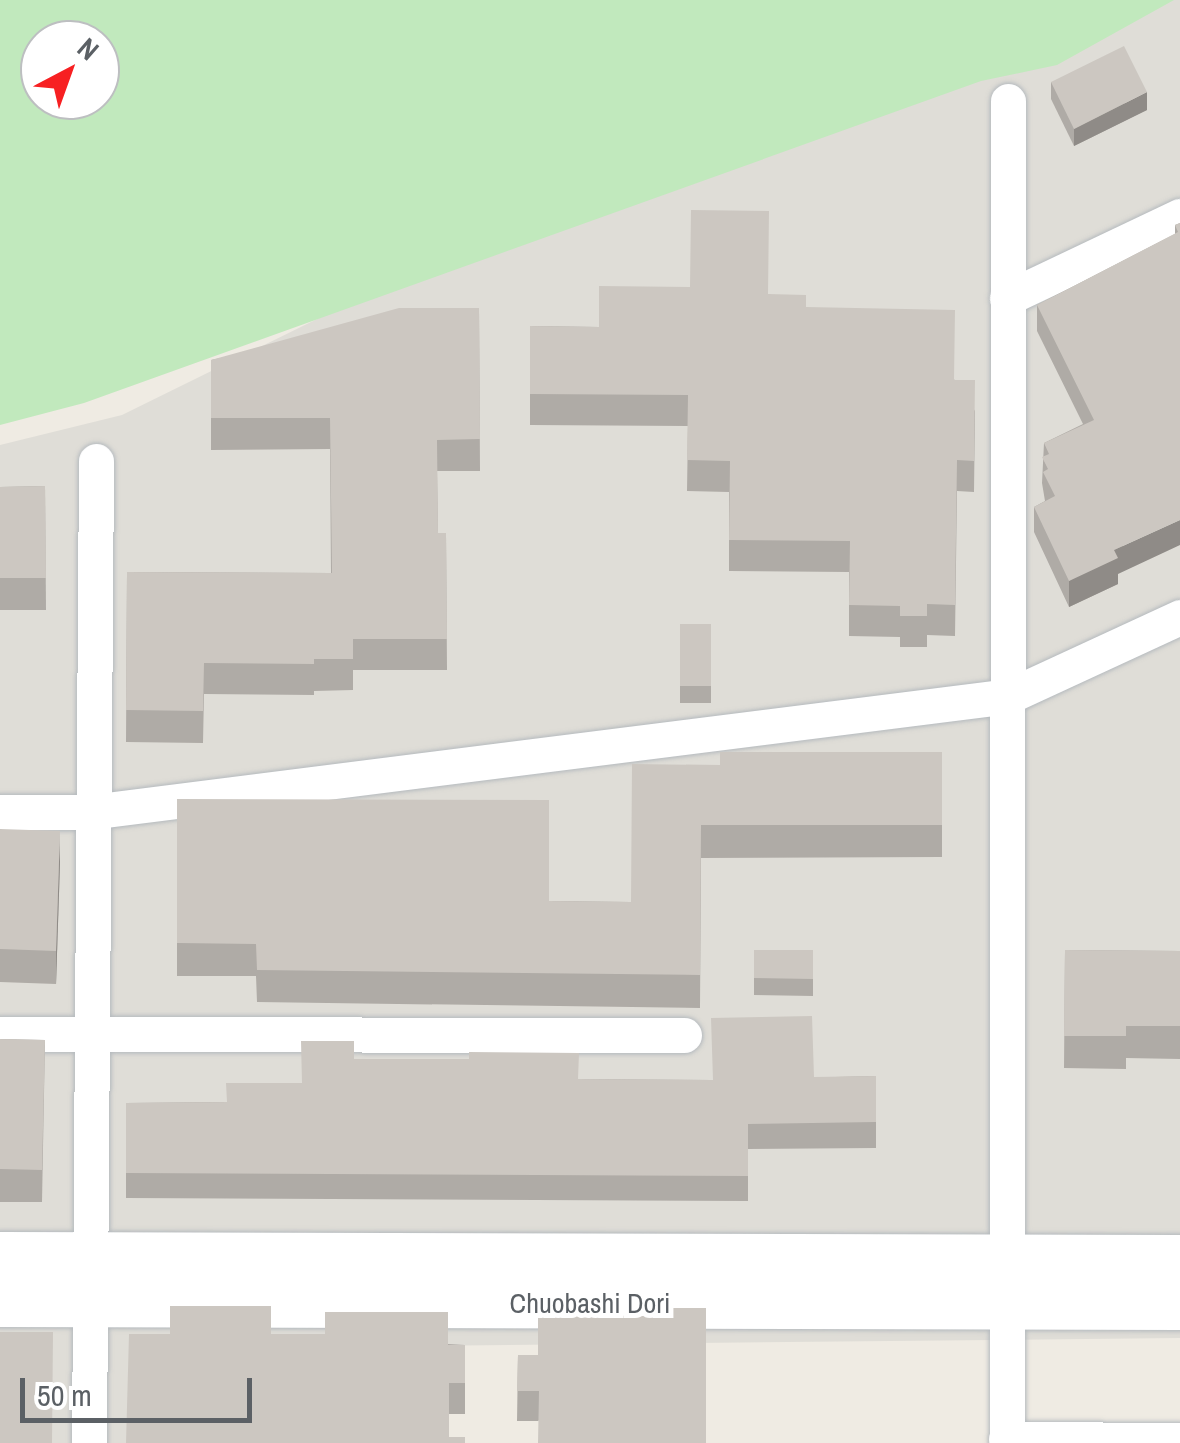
<!DOCTYPE html>
<style>
body{margin:0}
#map{position:relative;width:1180px;height:1443px;overflow:hidden;background:#efebe3;font-family:"Archivo Narrow",sans-serif}
div>[style]{position:absolute}
.industrial>*{inset:0;background:#dfddd7}
.green>*{inset:0;background:#c1e9bd}
.roads{filter:drop-shadow(0 0 2px #b5babe) drop-shadow(0 0 2px #b5babe)}
.minor>*{height:35px;margin:-17.5px;padding:0 17.5px;transform-origin:17.5px;border-radius:17.5px;background:#fff}
.secondary>*{height:50px;margin:-25px;padding:0 25px;transform-origin:25px;border-radius:25px;background:#fff}
.wall>*{inset:0;background:#afaba6}
.shaded-wall>*{inset:0;background:#8f8b87}
.building>*{inset:0;background:#ccc7c1}
span{translate:-50% -50%;white-space:nowrap;text-align:center;line-height:1.15;-webkit-text-stroke:10px #fff;paint-order:stroke}
.street-label{font-size:28px;color:#5b6065}
.north{position:absolute;left:20px;top:20px;width:100px;height:100px;box-sizing:border-box;background:#fff;border:2px solid #bdbfc1;border-radius:50%;rotate:41deg;font-size:28px;font-weight:700;line-height:40px;text-align:center;color:#5b6065}
.north::after{content:'';display:block;margin:auto;width:35px;height:45px;background:#f72022;clip-path:polygon(50% 0,100% 100%,50% 72%,0 100%)}
.scale{position:absolute;left:20px;top:1378px;width:232px;height:45px;box-sizing:border-box;border:5px solid #5b6065;border-top:0;padding-left:12px;font-size:30px;line-height:35px;white-space:nowrap;color:#5b6065;-webkit-text-stroke:8px #fff;paint-order:stroke}
</style>
<div id="map">
<div class="industrial">
<i style="clip-path:polygon(966px 0,1180px 0,1180px 1338px,315px 1347px,315px 1443px,0 1443px,0 445px,122px 415px)"></i>
</div>
<div class="green">
<i style="clip-path:polygon(evenodd,0 0,1174px 0,1057px 65px,981px 81px,84px 403px,0 425px,0 0,100px 40px,100px 100px,40px 100px,40px 40px,100px 40px)"></i>
</div>
<div class="roads">
<div class="minor">
<i style="left:1007px;top:298px;width:191px;rotate:-25.4deg"></i>
<i style="left:0;top:812px;width:90px"></i>
<i style="left:90px;top:812px;width:926px;rotate:-7.19deg"></i>
<i style="left:1009px;top:696px;width:188px;rotate:-24.8deg"></i>
<i style="left:0;top:1034px;width:684px;rotate:0.08deg"></i>
<i style="left:1006px;top:1439px;width:174px;rotate:0.3deg"></i>
<i style="left:89px;top:1443px;width:982px;rotate:-89.59deg"></i>
<i style="left:1007px;top:1443px;width:1342px;rotate:-89.96deg"></i>
</div>
<div class="secondary">
<i style="left:0;top:1257px;width:1180px;rotate:0.15deg"></i>
<i style="left:0;top:1302px;width:1180px;rotate:0.15deg"></i>
</div>
</div>
<div class="wall">
<i style="clip-path:polygon(1051px 82px,1147px 110px,1074px 146px,1051px 99px)"></i>
<i style="clip-path:polygon(1180px 223px,1118px 574px,1118px 584px,1069px 607px,1034px 532px,1034px 507px,1045px 501px,1042px 483px,1044px 443px,1083px 424px,1037px 331px,1037px 305px,1175px 234px,1175px 225px)"></i>
<i style="clip-path:polygon(768px 294px,806px 307px,955px 380px,975px 411px,974px 492px,957px 491px,955px 636px,927px 635px,927px 647px,900px 647px,900px 637px,849px 636px,849px 572px,729px 571px,729px 492px,687px 491px,688px 426px,530px 425px,530px 326px,599px 327px)"></i>
<i style="clip-path:polygon(479px 308px,480px 471px,437px 471px,438px 533px,446px 533px,447px 670px,353px 670px,353px 690px,314px 691px,314px 695px,204px 694px,203px 743px,126px 742px,127px 572px,331px 573px,330px 449px,211px 450px,211px 360px)"></i>
<i style="clip-path:polygon(45px 486px,46px 610px,0 610px,0 487px)"></i>
<i style="clip-path:polygon(680px 624px,711px 624px,711px 703px,680px 703px)"></i>
<i style="clip-path:polygon(942px 752px,942px 857px,701px 858px,700px 1008px,257px 1002px,256px 976px,177px 976px,177px 799px,549px 901px,631px 902px,720px 765px)"></i>
<i style="clip-path:polygon(0 829px,60px 863px,56px 984px,0 982px)"></i>
<i style="clip-path:polygon(754px 950px,813px 950px,813px 996px,754px 995px)"></i>
<i style="clip-path:polygon(1065px 950px,1180px 951px,1180px 1059px,1126px 1058px,1126px 1069px,1064px 1068px)"></i>
<i style="clip-path:polygon(0 1039px,45px 1040px,42px 1202px,0 1202px)"></i>
<i style="clip-path:polygon(354px 1059px,579px 1079px,712px 1080px,876px 1076px,876px 1148px,748px 1149px,748px 1201px,126px 1198px,126px 1103px,227px 1102px,302px 1083px)"></i>
<i style="clip-path:polygon(706px 1308px,538px 1421px,517px 1421px,518px 1355px,538px 1355px,651px 1316px)"></i>
<i style="clip-path:polygon(271px 1334px,465px 1345px,465px 1414px,449px 1414px,449px 1437px,126px 1443px)"></i>
</div>
<div class="shaded-wall">
<i style="clip-path:polygon(1147px 92px,1147px 110px,1074px 146px,1074px 129px)"></i>
<i style="clip-path:polygon(1180px 520px,1180px 545px,1118px 574px,1118px 584px,1069px 607px,1069px 581px,1114px 550px)"></i>
<i style="clip-path:polygon(60px 831px,60px 863px,56px 984px,56px 951px)"></i>
</div>
<div class="building">
<i style="clip-path:polygon(1124px 46px,1147px 92px,1074px 129px,1051px 82px)"></i>
<i style="clip-path:polygon(691px 210px,769px 211px,768px 294px,806px 295px,806px 307px,955px 310px,954px 380px,975px 380px,974px 461px,957px 460px,955px 605px,927px 604px,927px 616px,900px 616px,900px 606px,849px 605px,850px 541px,729px 540px,730px 461px,687px 460px,688px 395px,530px 394px,530px 326px,599px 327px,599px 286px,690px 287px)"></i>
<i style="clip-path:polygon(1180px 223px,1180px 520px,1114px 550px,1118px 558px,1069px 581px,1034px 507px,1055px 496px,1043px 472px,1048px 469px,1042px 457px,1049px 454px,1044px 443px,1094px 420px,1037px 305px,1178px 232px,1175px 225px)"></i>
<i style="clip-path:polygon(399px 308px,479px 308px,480px 439px,437px 440px,438px 533px,446px 533px,447px 639px,353px 639px,353px 659px,314px 659px,314px 664px,204px 663px,203px 711px,126px 710px,127px 572px,332px 573px,330px 418px,211px 418px,211px 360px)"></i>
<i style="clip-path:polygon(45px 486px,46px 578px,0 578px,0 487px)"></i>
<i style="clip-path:polygon(680px 624px,711px 624px,711px 686px,680px 686px)"></i>
<i style="clip-path:polygon(720px 752px,942px 752px,942px 825px,701px 825px,700px 975px,257px 970px,256px 944px,177px 943px,177px 799px,549px 800px,549px 901px,631px 902px,632px 764px,720px 765px)"></i>
<i style="clip-path:polygon(0 829px,60px 831px,56px 951px,0 949px)"></i>
<i style="clip-path:polygon(754px 950px,813px 950px,813px 979px,754px 978px)"></i>
<i style="clip-path:polygon(1065px 950px,1180px 951px,1180px 1026px,1126px 1026px,1126px 1036px,1064px 1036px)"></i>
<i style="clip-path:polygon(812px 1016px,814px 1077px,876px 1076px,876px 1122px,748px 1124px,748px 1176px,126px 1173px,126px 1103px,227px 1102px,226px 1083px,302px 1083px,301px 1041px,354px 1041px,354px 1059px,469px 1059px,469px 1052px,579px 1053px,578px 1079px,713px 1080px,711px 1018px)"></i>
<i style="clip-path:polygon(0 1039px,45px 1040px,42px 1170px,0 1169px)"></i>
<i style="clip-path:polygon(170px 1306px,271px 1306px,271px 1334px,325px 1334px,325px 1312px,448px 1312px,448px 1345px,465px 1345px,465px 1383px,449px 1383px,449px 1437px,465px 1437px,465px 1443px,126px 1443px,129px 1334px,170px 1334px)"></i>
<i style="clip-path:polygon(651px 1308px,706px 1308px,706px 1443px,538px 1443px,539px 1391px,517px 1391px,518px 1355px,538px 1355px,538px 1315px,651px 1316px)"></i>
<i style="clip-path:polygon(0 1332px,53px 1332px,52px 1443px,0 1443px)"></i>
</div>
<div class="street-label">
<span style="left:590px;top:1303px">Chuobashi Dori</span>
</div>
<div class="north">N</div>
<div class="scale">50 m</div>
</div>
